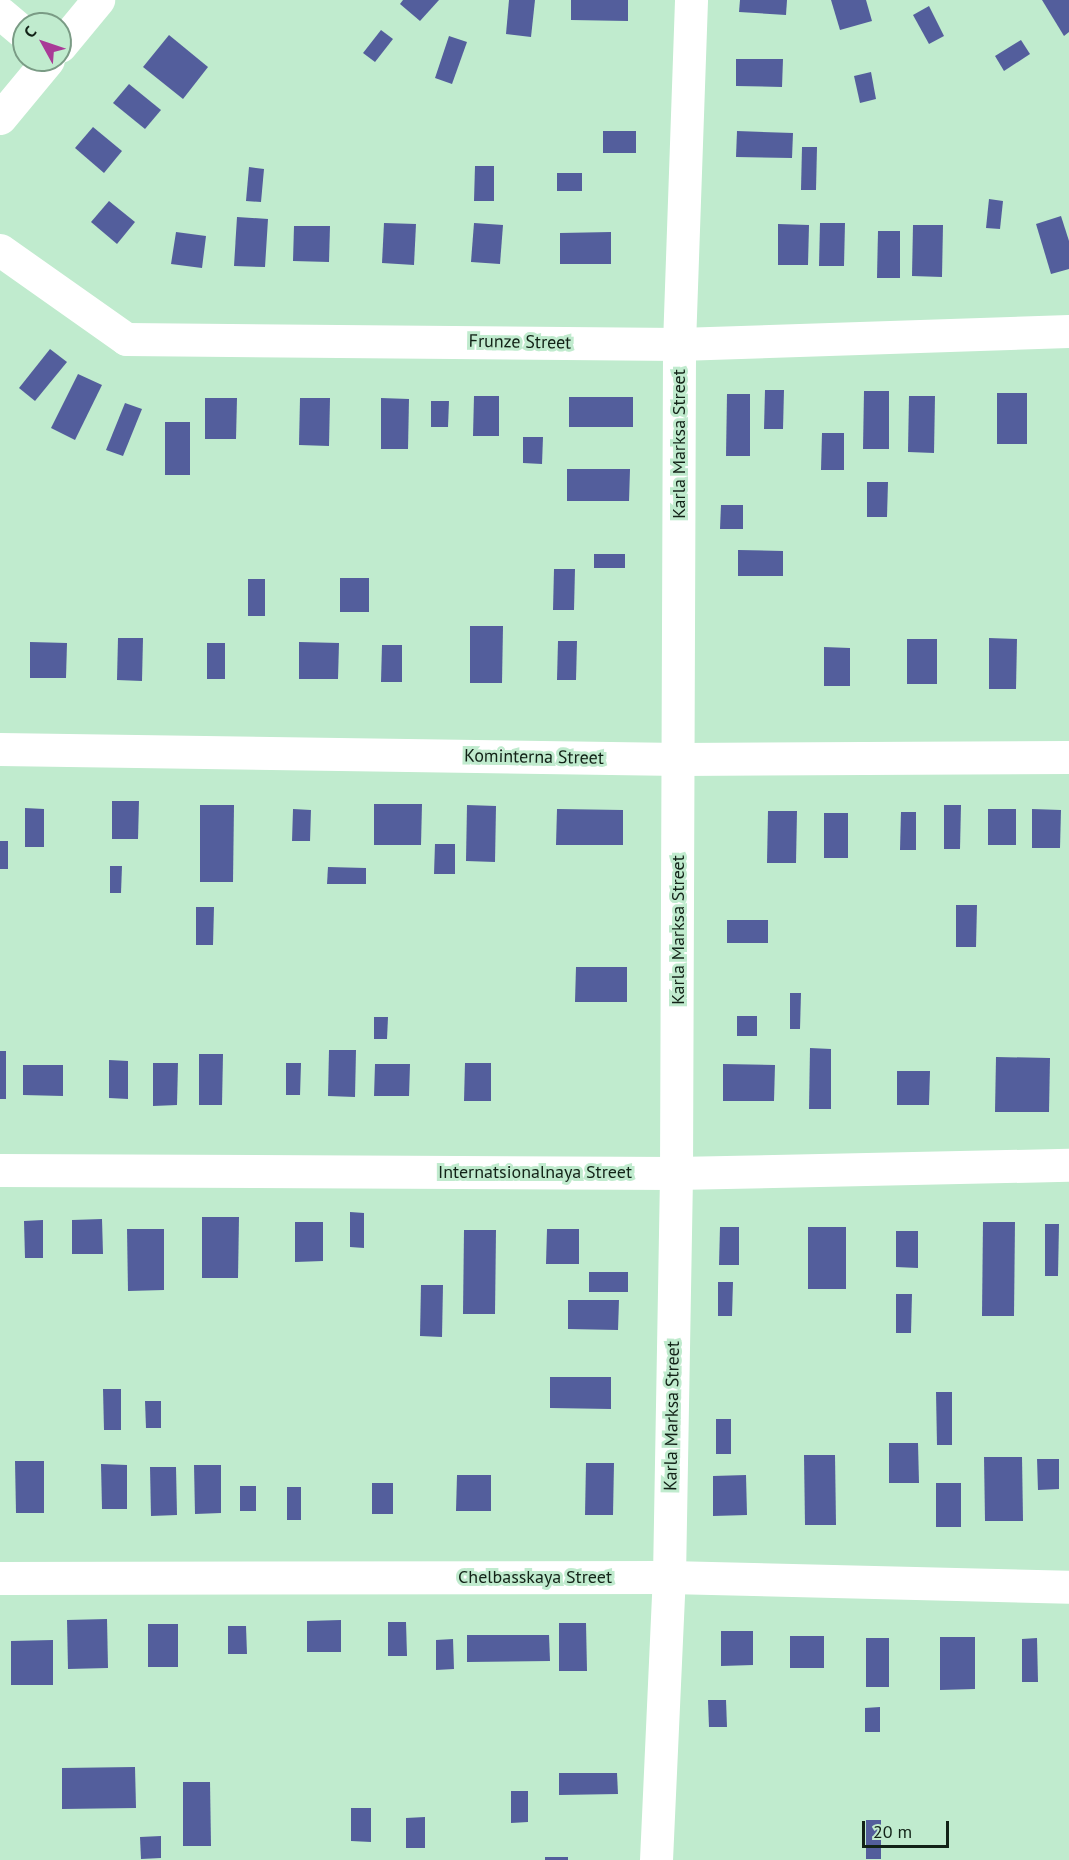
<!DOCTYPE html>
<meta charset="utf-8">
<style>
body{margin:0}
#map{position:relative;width:1069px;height:1860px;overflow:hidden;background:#c0ebce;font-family:"PT Sans",sans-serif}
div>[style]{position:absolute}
.building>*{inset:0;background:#535e9c}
.minor>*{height:33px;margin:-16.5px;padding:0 16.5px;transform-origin:16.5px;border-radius:16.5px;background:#fff}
span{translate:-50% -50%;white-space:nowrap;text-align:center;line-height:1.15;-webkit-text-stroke:6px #c0ebce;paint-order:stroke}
.street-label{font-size:18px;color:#122217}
.north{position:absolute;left:12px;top:12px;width:60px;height:60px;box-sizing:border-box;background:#c0ebce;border:2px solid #7a9b85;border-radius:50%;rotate:310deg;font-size:16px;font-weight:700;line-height:24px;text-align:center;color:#122217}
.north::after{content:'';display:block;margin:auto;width:21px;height:27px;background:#a93a97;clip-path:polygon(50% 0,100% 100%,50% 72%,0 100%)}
.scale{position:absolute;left:862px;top:1821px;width:87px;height:27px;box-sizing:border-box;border:3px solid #122217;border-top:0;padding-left:8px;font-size:18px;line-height:21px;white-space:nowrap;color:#122217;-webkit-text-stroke:4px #c0ebce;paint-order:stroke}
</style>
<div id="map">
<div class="building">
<i style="clip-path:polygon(403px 0,439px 0,420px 21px,400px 4px)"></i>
<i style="clip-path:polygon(509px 0,535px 0,531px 37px,506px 34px)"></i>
<i style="clip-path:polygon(571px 0,628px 0,628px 21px,571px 20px)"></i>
<i style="clip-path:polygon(740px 0,787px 0,786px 15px,739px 12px)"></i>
<i style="clip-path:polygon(831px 0,866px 0,872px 21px,840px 30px)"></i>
<i style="clip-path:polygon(1042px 0,1069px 0,1069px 32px,1064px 36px)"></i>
<i style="clip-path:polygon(929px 6px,944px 36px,929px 44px,913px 15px)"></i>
<i style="clip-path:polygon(381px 30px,393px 39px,375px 62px,363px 53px)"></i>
<i style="clip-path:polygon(169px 35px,208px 67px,183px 99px,143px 67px)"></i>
<i style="clip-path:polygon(449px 36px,467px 42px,452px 84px,435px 78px)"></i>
<i style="clip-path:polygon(1021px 40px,1030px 54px,1004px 71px,995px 56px)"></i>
<i style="clip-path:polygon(736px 59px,783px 59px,782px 87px,736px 86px)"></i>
<i style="clip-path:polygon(871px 72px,876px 99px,860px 103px,854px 76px)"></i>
<i style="clip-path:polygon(129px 84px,161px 110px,145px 129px,113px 103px)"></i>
<i style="clip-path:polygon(93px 127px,122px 151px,104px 173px,75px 148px)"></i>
<i style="clip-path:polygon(603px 131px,636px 131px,636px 153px,603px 153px)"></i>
<i style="clip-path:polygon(737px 131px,793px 133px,792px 158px,736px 157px)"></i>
<i style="clip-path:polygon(802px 147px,817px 147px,816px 190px,801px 190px)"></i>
<i style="clip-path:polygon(475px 166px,494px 166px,494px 201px,474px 201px)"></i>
<i style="clip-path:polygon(249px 167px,264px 169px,261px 202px,246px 201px)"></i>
<i style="clip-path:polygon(557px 173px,582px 173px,582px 191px,557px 191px)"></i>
<i style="clip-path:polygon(989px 199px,1003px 201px,1000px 229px,986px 228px)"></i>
<i style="clip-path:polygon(109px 201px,135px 222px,117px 244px,91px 222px)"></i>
<i style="clip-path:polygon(1061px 216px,1069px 241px,1069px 269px,1051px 274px,1036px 224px)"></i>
<i style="clip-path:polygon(237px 217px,268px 219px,265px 267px,234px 266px)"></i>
<i style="clip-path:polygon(384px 223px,416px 224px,414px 265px,382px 263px)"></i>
<i style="clip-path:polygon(474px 223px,503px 225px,500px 264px,471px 262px)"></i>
<i style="clip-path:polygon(820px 223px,845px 223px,844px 266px,819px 266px)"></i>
<i style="clip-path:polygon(778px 224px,809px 225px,808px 265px,778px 265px)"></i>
<i style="clip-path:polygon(913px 225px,943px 225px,942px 277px,912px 276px)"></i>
<i style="clip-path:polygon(294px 226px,330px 226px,329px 262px,293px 261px)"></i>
<i style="clip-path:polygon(878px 231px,900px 231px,900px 278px,877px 278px)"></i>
<i style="clip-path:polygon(176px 232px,206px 236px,202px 268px,171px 264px)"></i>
<i style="clip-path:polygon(611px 232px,611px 264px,560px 264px,560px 233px)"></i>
<i style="clip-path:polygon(50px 349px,67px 362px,35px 401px,19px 388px)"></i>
<i style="clip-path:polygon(78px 374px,102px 385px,75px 440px,51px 428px)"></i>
<i style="clip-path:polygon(765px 390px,784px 390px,783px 429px,764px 429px)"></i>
<i style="clip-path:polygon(864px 391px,889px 391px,889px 449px,863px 449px)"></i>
<i style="clip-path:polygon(997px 393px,1027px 393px,1027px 444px,997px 444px)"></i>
<i style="clip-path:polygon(727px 394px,750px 394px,750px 456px,726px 456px)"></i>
<i style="clip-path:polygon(474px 396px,499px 396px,499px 436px,473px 436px)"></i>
<i style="clip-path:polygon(909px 396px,935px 396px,934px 453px,908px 452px)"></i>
<i style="clip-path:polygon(569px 397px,633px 397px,633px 427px,569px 427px)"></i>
<i style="clip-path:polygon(205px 398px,237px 398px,236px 439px,205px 439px)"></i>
<i style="clip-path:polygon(300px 398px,330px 398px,329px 446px,299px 445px)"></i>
<i style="clip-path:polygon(381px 398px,409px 399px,408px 449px,381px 449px)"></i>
<i style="clip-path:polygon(431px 401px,449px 401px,448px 427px,431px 427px)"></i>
<i style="clip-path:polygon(125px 403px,142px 409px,123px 456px,106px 450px)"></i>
<i style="clip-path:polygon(165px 422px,190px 422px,190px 475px,165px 475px)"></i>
<i style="clip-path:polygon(822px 433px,844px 433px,844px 470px,821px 470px)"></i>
<i style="clip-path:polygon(523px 437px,543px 437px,542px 464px,523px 463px)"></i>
<i style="clip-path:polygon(567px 469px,630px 469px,629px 501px,567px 501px)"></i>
<i style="clip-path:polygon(867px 482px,888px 482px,887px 517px,867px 517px)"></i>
<i style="clip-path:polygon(721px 505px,743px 505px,743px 529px,720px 529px)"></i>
<i style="clip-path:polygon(738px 550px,783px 551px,783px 576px,738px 576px)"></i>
<i style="clip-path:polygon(594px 554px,625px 554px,625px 568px,594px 568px)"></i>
<i style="clip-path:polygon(554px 569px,575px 569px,574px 610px,553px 610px)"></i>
<i style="clip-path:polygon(340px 578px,369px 578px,369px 612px,340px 612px)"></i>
<i style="clip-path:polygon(248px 579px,265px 579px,265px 616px,248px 616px)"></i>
<i style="clip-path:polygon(470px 626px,503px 626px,502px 683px,470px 683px)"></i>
<i style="clip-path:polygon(118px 638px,143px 638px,142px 681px,117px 680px)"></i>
<i style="clip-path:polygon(989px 638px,1017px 639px,1016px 689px,989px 689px)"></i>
<i style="clip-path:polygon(907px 639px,937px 639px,937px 684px,907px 684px)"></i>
<i style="clip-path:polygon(558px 641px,577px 641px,576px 680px,557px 680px)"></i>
<i style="clip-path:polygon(30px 642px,67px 643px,66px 678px,30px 678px)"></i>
<i style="clip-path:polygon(299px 642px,339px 643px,338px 679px,299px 679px)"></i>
<i style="clip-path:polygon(207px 643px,225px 643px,225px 679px,207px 679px)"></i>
<i style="clip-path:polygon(382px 645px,402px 645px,402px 682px,381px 682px)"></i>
<i style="clip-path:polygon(824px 647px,850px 648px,850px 686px,824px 686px)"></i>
<i style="clip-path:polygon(112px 801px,139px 801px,138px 839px,112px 839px)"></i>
<i style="clip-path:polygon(374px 804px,422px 804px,421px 845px,374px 845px)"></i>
<i style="clip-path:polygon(200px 805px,234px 805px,233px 882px,200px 882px)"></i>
<i style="clip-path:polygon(467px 805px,496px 806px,495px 862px,466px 861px)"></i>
<i style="clip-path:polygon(944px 805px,961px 805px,960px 849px,944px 849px)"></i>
<i style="clip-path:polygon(25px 808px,44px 809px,44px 847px,25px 847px)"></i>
<i style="clip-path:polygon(293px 809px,311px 810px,310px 841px,292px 841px)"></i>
<i style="clip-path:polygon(557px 809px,623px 810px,623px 845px,556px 845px)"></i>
<i style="clip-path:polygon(988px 809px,1016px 809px,1016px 845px,988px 845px)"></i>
<i style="clip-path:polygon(1032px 809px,1061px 810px,1060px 848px,1032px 848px)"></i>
<i style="clip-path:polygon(768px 811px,797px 811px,796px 863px,767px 863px)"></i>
<i style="clip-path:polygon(901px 812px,916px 812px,916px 850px,900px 850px)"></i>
<i style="clip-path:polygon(824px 813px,848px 813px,848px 858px,824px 858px)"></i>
<i style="clip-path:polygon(0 841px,8px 841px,8px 869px,0 869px)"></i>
<i style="clip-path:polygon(435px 844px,455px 844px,455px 874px,434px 874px)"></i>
<i style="clip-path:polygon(110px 866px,122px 866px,121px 893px,110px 893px)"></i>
<i style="clip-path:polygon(328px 867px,366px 868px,366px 884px,327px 884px)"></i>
<i style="clip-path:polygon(956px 905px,977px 905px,976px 947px,956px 947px)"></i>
<i style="clip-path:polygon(196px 907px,214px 907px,213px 945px,196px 945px)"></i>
<i style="clip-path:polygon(727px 920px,768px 920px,768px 943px,727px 943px)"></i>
<i style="clip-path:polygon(576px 967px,627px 967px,627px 1002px,575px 1002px)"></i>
<i style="clip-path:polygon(790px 993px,801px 993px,800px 1029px,790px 1029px)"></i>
<i style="clip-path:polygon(737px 1016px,757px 1016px,757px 1036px,737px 1036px)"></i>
<i style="clip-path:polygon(374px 1017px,388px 1017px,387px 1039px,374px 1039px)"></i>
<i style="clip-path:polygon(810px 1048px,831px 1049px,831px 1109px,809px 1109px)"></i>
<i style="clip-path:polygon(329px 1050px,356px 1050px,355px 1097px,328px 1096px)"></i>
<i style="clip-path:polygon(0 1051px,6px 1051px,6px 1099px,0 1099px)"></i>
<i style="clip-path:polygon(199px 1054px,223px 1054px,222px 1105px,199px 1105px)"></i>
<i style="clip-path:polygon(996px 1057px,1050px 1058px,1049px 1112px,995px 1112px)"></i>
<i style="clip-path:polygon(109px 1060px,128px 1061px,128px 1099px,109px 1098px)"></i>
<i style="clip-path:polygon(153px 1063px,178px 1063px,177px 1105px,153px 1106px)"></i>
<i style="clip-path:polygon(286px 1063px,301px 1063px,300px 1095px,286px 1095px)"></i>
<i style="clip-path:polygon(465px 1063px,491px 1063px,491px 1101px,464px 1101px)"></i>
<i style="clip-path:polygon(375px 1064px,410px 1064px,409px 1096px,374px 1096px)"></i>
<i style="clip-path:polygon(723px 1064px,775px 1065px,774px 1101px,723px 1101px)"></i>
<i style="clip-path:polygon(23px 1065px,63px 1065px,63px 1096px,23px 1095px)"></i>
<i style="clip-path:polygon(897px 1071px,930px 1071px,929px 1105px,897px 1105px)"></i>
<i style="clip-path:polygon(350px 1212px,364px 1213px,364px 1248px,350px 1247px)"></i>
<i style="clip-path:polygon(202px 1217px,239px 1217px,238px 1278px,202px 1278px)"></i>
<i style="clip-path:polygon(102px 1219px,103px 1254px,72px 1254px,72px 1220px)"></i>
<i style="clip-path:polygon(43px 1220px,43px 1258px,25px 1258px,24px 1221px)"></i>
<i style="clip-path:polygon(295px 1222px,323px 1222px,323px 1261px,295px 1262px)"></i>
<i style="clip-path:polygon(983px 1222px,1015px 1222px,1014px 1316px,982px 1316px)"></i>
<i style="clip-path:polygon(1045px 1224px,1059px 1224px,1058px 1276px,1045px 1276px)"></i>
<i style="clip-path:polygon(720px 1227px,739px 1227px,739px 1265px,719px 1265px)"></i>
<i style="clip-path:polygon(808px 1227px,846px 1227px,846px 1289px,808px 1289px)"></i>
<i style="clip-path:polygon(127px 1229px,164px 1229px,164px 1290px,128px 1291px)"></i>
<i style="clip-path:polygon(547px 1229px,579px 1229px,579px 1264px,546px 1264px)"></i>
<i style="clip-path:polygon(464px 1230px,496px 1230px,495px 1314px,463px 1314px)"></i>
<i style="clip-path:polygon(896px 1231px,918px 1231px,918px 1268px,896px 1267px)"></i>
<i style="clip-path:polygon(589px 1272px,628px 1272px,628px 1292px,589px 1292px)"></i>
<i style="clip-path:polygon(718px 1282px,733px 1282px,732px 1316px,718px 1316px)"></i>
<i style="clip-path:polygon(421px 1285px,443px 1285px,442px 1337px,420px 1336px)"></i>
<i style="clip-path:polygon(896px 1294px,912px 1294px,911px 1333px,896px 1333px)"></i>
<i style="clip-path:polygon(568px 1300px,619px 1300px,618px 1330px,568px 1329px)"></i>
<i style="clip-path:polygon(550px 1377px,611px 1377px,611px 1409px,550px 1408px)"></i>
<i style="clip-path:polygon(103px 1389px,121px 1389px,121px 1430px,104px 1430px)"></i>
<i style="clip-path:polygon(936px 1392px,952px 1392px,952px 1445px,937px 1445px)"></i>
<i style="clip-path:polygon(145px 1401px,161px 1401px,161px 1428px,146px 1428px)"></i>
<i style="clip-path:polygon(716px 1419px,731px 1419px,731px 1454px,716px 1454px)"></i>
<i style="clip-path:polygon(889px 1443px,918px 1443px,919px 1483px,889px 1483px)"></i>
<i style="clip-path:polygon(804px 1455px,835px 1455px,836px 1525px,805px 1525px)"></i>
<i style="clip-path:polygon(984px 1457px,1022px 1457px,1023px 1521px,985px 1521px)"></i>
<i style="clip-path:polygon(1037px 1459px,1059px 1459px,1059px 1489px,1038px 1490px)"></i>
<i style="clip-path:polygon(15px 1461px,44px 1461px,44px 1513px,16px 1513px)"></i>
<i style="clip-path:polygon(586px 1463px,614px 1463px,613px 1515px,585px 1515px)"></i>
<i style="clip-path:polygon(101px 1464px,127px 1465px,127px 1509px,102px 1509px)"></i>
<i style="clip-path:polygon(194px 1465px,221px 1465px,221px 1513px,195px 1514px)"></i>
<i style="clip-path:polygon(150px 1467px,176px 1467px,177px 1515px,151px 1516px)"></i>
<i style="clip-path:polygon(457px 1475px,491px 1475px,491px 1511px,456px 1511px)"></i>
<i style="clip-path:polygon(746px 1475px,747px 1515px,713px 1516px,713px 1476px)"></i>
<i style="clip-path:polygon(372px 1483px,393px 1483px,393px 1514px,372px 1514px)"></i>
<i style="clip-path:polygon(936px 1483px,961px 1483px,961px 1527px,936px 1527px)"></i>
<i style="clip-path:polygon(240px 1486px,256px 1486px,256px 1511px,240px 1511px)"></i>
<i style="clip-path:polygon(287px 1487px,301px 1487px,301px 1520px,287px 1520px)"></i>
<i style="clip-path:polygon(107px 1619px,108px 1668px,68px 1669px,67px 1620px)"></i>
<i style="clip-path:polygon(341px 1620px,341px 1652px,307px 1652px,307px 1621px)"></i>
<i style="clip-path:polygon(388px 1622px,406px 1622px,407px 1656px,388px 1656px)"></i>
<i style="clip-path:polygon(559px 1623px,586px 1623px,587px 1671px,559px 1671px)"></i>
<i style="clip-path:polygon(148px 1624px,178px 1624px,178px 1667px,148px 1667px)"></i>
<i style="clip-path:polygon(228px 1626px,246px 1626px,247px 1654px,228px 1654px)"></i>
<i style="clip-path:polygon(721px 1631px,753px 1631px,753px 1665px,721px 1666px)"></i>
<i style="clip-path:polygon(467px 1635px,549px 1635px,550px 1661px,467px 1662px)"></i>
<i style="clip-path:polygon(790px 1636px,824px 1636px,824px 1668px,790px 1668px)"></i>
<i style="clip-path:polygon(940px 1637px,975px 1637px,975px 1689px,940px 1690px)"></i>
<i style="clip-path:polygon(866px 1638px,889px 1638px,889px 1687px,866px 1687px)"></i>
<i style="clip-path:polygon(1037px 1638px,1038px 1682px,1022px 1682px,1022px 1639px)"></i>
<i style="clip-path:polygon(453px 1639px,454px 1669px,436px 1670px,436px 1640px)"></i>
<i style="clip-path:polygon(53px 1640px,53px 1685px,11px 1685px,11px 1641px)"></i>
<i style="clip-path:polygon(708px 1700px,726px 1700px,727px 1727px,709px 1727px)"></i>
<i style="clip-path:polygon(880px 1707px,880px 1732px,865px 1732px,865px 1708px)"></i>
<i style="clip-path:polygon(135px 1767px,136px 1808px,62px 1809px,62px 1768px)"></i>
<i style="clip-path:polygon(559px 1773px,617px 1773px,618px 1794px,559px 1795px)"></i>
<i style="clip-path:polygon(183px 1782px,210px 1782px,211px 1846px,183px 1846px)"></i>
<i style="clip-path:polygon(511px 1791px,528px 1791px,528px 1822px,511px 1823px)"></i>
<i style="clip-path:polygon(351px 1808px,371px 1808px,371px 1842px,351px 1841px)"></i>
<i style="clip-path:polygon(425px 1817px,425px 1848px,406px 1848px,406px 1818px)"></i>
<i style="clip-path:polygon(866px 1820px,881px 1820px,881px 1859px,866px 1859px)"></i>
<i style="clip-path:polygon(161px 1836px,161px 1858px,141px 1859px,140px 1837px)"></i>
<i style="clip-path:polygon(545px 1857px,568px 1857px,568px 1860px,545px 1860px)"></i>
</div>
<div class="minor">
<i style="left:0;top:13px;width:31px;rotate:40deg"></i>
<i style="left:60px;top:46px;width:60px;rotate:-50.4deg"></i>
<i style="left:0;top:118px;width:75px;rotate:-50.4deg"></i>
<i style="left:0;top:250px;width:154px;rotate:35.2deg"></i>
<i style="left:126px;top:339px;width:553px;rotate:0.52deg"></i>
<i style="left:679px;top:344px;width:390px;rotate:-1.9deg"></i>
<i style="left:0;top:749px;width:679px;rotate:0.84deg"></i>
<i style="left:679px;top:759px;width:390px;rotate:-0.3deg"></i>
<i style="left:0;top:1170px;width:676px;rotate:0.25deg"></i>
<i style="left:676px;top:1173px;width:393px;rotate:-1.2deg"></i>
<i style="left:0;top:1578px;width:669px;rotate:-0.09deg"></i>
<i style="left:669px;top:1577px;width:400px;rotate:1.4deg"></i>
<i style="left:656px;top:1860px;width:283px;rotate:-87.4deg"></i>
<i style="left:669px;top:1577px;width:404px;rotate:-89deg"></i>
<i style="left:676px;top:1173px;width:829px;rotate:-89.79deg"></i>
<i style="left:679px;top:344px;width:344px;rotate:-88deg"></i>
</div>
<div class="street-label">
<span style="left:520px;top:342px;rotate:1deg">Frunze Street</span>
<span style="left:679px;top:444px;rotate:-90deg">Karla Marksa Street</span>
<span style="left:534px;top:757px;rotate:1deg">Kominterna Street</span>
<span style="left:678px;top:930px;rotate:-90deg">Karla Marksa Street</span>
<span style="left:535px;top:1172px">Internatsionalnaya Street</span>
<span style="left:672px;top:1416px;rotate:-89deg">Karla Marksa Street</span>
<span style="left:535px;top:1577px">Chelbasskaya Street</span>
</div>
<div class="north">С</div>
<div class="scale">20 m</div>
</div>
